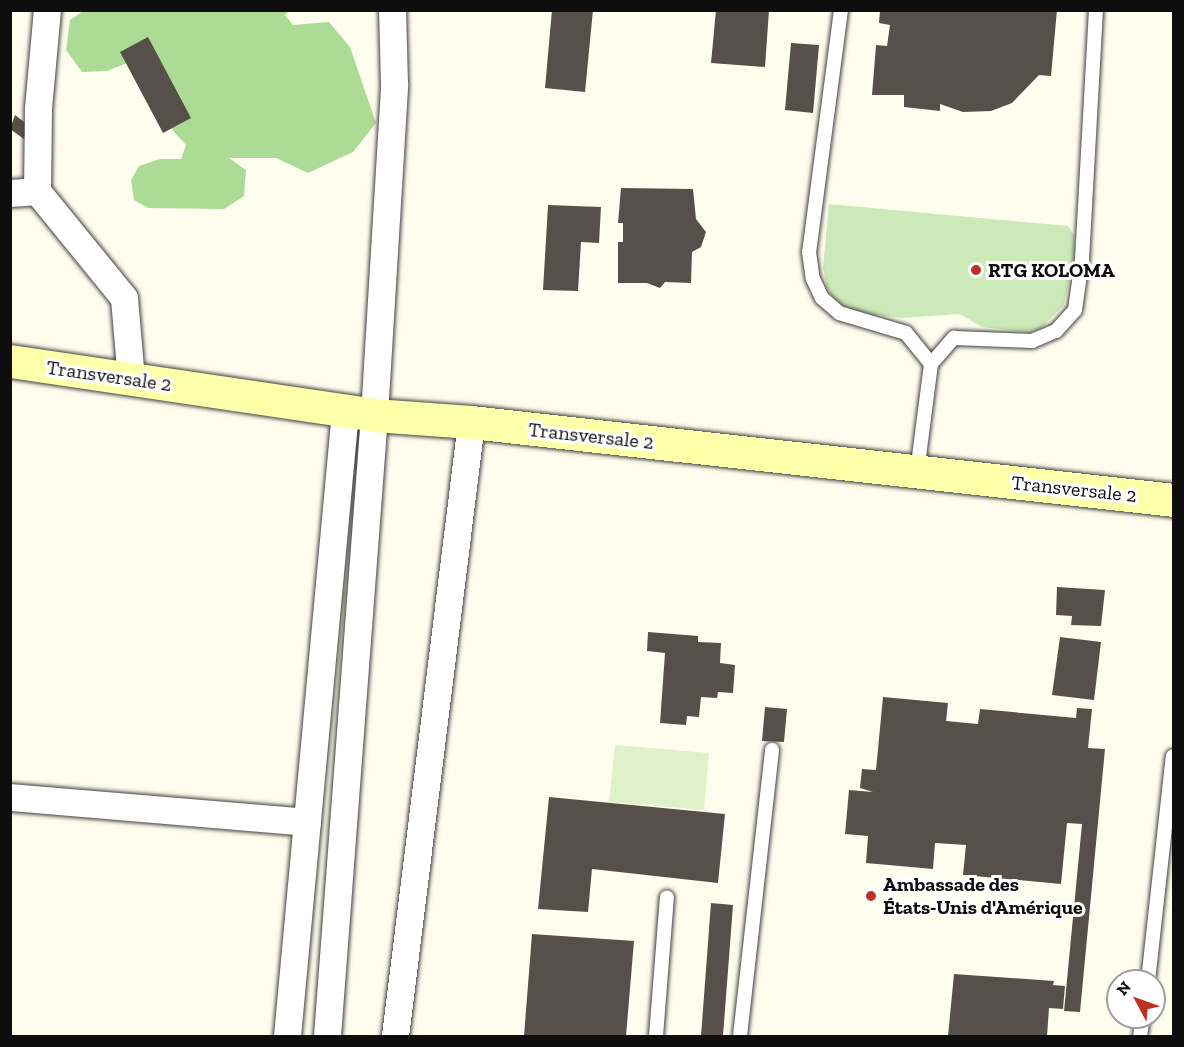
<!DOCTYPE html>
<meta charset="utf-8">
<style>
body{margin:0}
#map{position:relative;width:1184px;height:1047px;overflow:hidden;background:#fffeee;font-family:"Zilla Slab",serif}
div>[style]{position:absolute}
.green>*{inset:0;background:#cbeab7}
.forest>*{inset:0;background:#acdb96}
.pitch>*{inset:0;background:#def1c9}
.building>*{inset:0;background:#57504a}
.roads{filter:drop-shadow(0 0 2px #414141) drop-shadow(0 0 2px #414141)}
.service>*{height:14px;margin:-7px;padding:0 7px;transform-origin:7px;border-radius:7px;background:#fff}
.minor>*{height:27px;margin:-13.5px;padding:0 13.5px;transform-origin:13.5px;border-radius:13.5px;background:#fff}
.secondary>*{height:33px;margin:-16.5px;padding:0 16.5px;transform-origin:16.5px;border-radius:16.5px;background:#fdffa9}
.dots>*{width:16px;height:16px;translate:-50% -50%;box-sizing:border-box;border:3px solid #fff;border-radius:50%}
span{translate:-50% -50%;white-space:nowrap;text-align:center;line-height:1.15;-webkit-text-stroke:6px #fff;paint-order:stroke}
.poi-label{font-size:20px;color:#0e0e0e;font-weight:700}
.left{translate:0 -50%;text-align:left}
.street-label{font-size:20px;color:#0e0e0e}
.frame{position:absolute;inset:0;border:12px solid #0e0e0e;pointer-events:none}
.north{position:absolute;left:1106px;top:969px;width:60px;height:60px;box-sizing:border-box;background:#fff;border:2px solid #9f9f9f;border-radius:50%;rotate:311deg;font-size:16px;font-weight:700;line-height:24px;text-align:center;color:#0e0e0e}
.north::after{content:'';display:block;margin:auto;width:21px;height:27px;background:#c03123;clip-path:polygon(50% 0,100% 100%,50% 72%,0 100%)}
</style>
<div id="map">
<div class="green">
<i style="clip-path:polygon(829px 204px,1068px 226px,1074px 235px,1074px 256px,1064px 305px,1040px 329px,1028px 332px,982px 327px,960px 314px,902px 318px,850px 312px,837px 303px,827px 288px,823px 268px)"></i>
</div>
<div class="forest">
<i style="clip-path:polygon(83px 11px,289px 11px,285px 15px,293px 25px,329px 22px,350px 47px,376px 123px,353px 152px,308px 173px,276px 158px,229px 158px,246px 170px,244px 196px,224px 209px,148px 208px,134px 200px,131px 180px,139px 166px,160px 159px,181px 159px,186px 145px,174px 132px,135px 60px,107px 71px,82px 72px,66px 50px,70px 20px)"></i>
</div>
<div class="pitch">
<i style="clip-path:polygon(615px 745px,709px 753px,704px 810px,609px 802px)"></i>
</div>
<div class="building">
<i style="clip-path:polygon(552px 10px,593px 10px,585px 92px,545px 88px)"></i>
<i style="clip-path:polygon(716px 10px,769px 10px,765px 67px,711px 63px)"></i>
<i style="clip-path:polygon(880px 10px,1057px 10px,1051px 76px,1039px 75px,1012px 103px,991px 111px,963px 112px,940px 104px,940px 111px,904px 107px,904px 95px,872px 95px,876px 45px,887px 46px,890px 25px,879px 23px)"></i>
<i style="clip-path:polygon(148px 37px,191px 118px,163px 133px,120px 52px)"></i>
<i style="clip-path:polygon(791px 43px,819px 45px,813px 113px,785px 110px)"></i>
<i style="clip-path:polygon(15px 115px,32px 128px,24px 139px,10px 129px)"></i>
<i style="clip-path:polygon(621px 188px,693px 189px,696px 219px,706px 232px,701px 247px,692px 252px,691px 283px,665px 282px,660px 288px,647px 283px,618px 283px,618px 242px,623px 242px,623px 223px,618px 223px)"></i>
<i style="clip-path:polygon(548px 205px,601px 207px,599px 243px,581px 242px,578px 291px,543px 290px)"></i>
<i style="clip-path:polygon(1057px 587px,1105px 590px,1101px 626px,1071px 625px,1072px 616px,1056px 615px)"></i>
<i style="clip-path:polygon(648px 632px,698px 636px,698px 642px,721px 643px,720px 663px,735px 665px,733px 693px,718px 692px,717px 698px,701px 697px,699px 717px,687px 716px,686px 725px,660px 723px,665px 653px,647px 651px)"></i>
<i style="clip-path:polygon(1060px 637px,1101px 642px,1094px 700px,1052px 695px)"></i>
<i style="clip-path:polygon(883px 697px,948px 703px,946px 721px,978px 724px,980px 709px,1076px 718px,1077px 708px,1092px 709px,1088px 748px,1105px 749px,1080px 1012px,1064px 1011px,1082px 824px,1067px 823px,1061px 884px,963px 875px,966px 845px,935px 843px,933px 869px,866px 863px,868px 836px,845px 834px,849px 790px,873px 792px,860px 788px,862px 769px,876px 770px)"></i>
<i style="clip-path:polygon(765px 707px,787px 709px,784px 742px,762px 741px)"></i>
<i style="clip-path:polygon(549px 797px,725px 814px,718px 883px,592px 869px,588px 912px,538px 909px)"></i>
<i style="clip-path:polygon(711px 903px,733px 905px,723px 1036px,701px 1036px)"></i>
<i style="clip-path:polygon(532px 934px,634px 941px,626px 1036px,524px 1036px)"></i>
<i style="clip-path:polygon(954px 974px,1054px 981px,1053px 985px,1065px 986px,1063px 1009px,1049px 1008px,1047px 1036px,948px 1036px)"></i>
</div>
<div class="roads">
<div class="service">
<i style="left:841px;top:10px;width:244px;rotate:97.5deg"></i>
<i style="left:809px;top:252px;width:27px;rotate:82deg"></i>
<i style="left:813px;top:279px;width:21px;rotate:65deg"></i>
<i style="left:822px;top:298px;width:23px;rotate:41deg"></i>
<i style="left:839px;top:313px;width:70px;rotate:16.6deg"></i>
<i style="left:906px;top:333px;width:40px;rotate:51deg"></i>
<i style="left:917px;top:472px;width:109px;rotate:-82.6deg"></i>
<i style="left:931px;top:364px;width:35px;rotate:-49deg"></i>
<i style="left:954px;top:338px;width:78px;rotate:2.2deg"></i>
<i style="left:1032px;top:341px;width:26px;rotate:-23deg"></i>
<i style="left:1056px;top:331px;width:28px;rotate:-48deg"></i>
<i style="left:1075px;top:310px;width:50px;rotate:-82deg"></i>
<i style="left:1082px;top:260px;width:250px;rotate:-86.8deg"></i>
<i style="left:1148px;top:981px;width:226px;rotate:-83.7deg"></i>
<i style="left:656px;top:1036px;width:139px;rotate:-85.5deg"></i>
<i style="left:740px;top:1036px;width:288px;rotate:-83.6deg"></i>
<i style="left:1140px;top:1036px;width:19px;rotate:-81deg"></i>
</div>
<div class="minor">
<i style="left:37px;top:191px;width:83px;rotate:-89.3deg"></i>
<i style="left:38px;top:108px;width:98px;rotate:-84.8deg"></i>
<i style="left:10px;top:193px;width:27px;rotate:-4deg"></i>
<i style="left:37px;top:191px;width:138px;rotate:50.9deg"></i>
<i style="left:124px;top:298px;width:81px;rotate:85.1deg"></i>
<i style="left:10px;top:797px;width:298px;rotate:4.8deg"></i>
<i style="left:287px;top:1036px;width:628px;rotate:-84.7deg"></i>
<i style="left:327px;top:1036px;width:623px;rotate:-85.67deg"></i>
<i style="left:374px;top:415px;width:332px;rotate:-86.5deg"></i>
<i style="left:394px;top:84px;width:74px;rotate:-91.5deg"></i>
<i style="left:395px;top:1036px;width:619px;rotate:-82.94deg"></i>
</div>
<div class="secondary">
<i style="left:10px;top:361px;width:368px;rotate:8.4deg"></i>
<i style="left:374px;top:415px;width:97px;rotate:4.1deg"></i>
<i style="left:471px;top:422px;width:707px;rotate:6.33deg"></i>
</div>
</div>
<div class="dots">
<i style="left:976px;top:270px;background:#c03123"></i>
<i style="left:871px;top:896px;background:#c03123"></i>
</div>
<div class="poi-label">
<span class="left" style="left:988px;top:270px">RTG KOLOMA</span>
<span class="left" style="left:883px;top:896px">Ambassade des<br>États-Unis d'Amérique</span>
</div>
<div class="street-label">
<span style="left:109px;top:376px;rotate:8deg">Transversale 2</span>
<span style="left:591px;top:436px;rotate:6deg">Transversale 2</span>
<span style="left:1074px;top:489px;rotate:6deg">Transversale 2</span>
</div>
<div class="frame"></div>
<div class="north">N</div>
</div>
